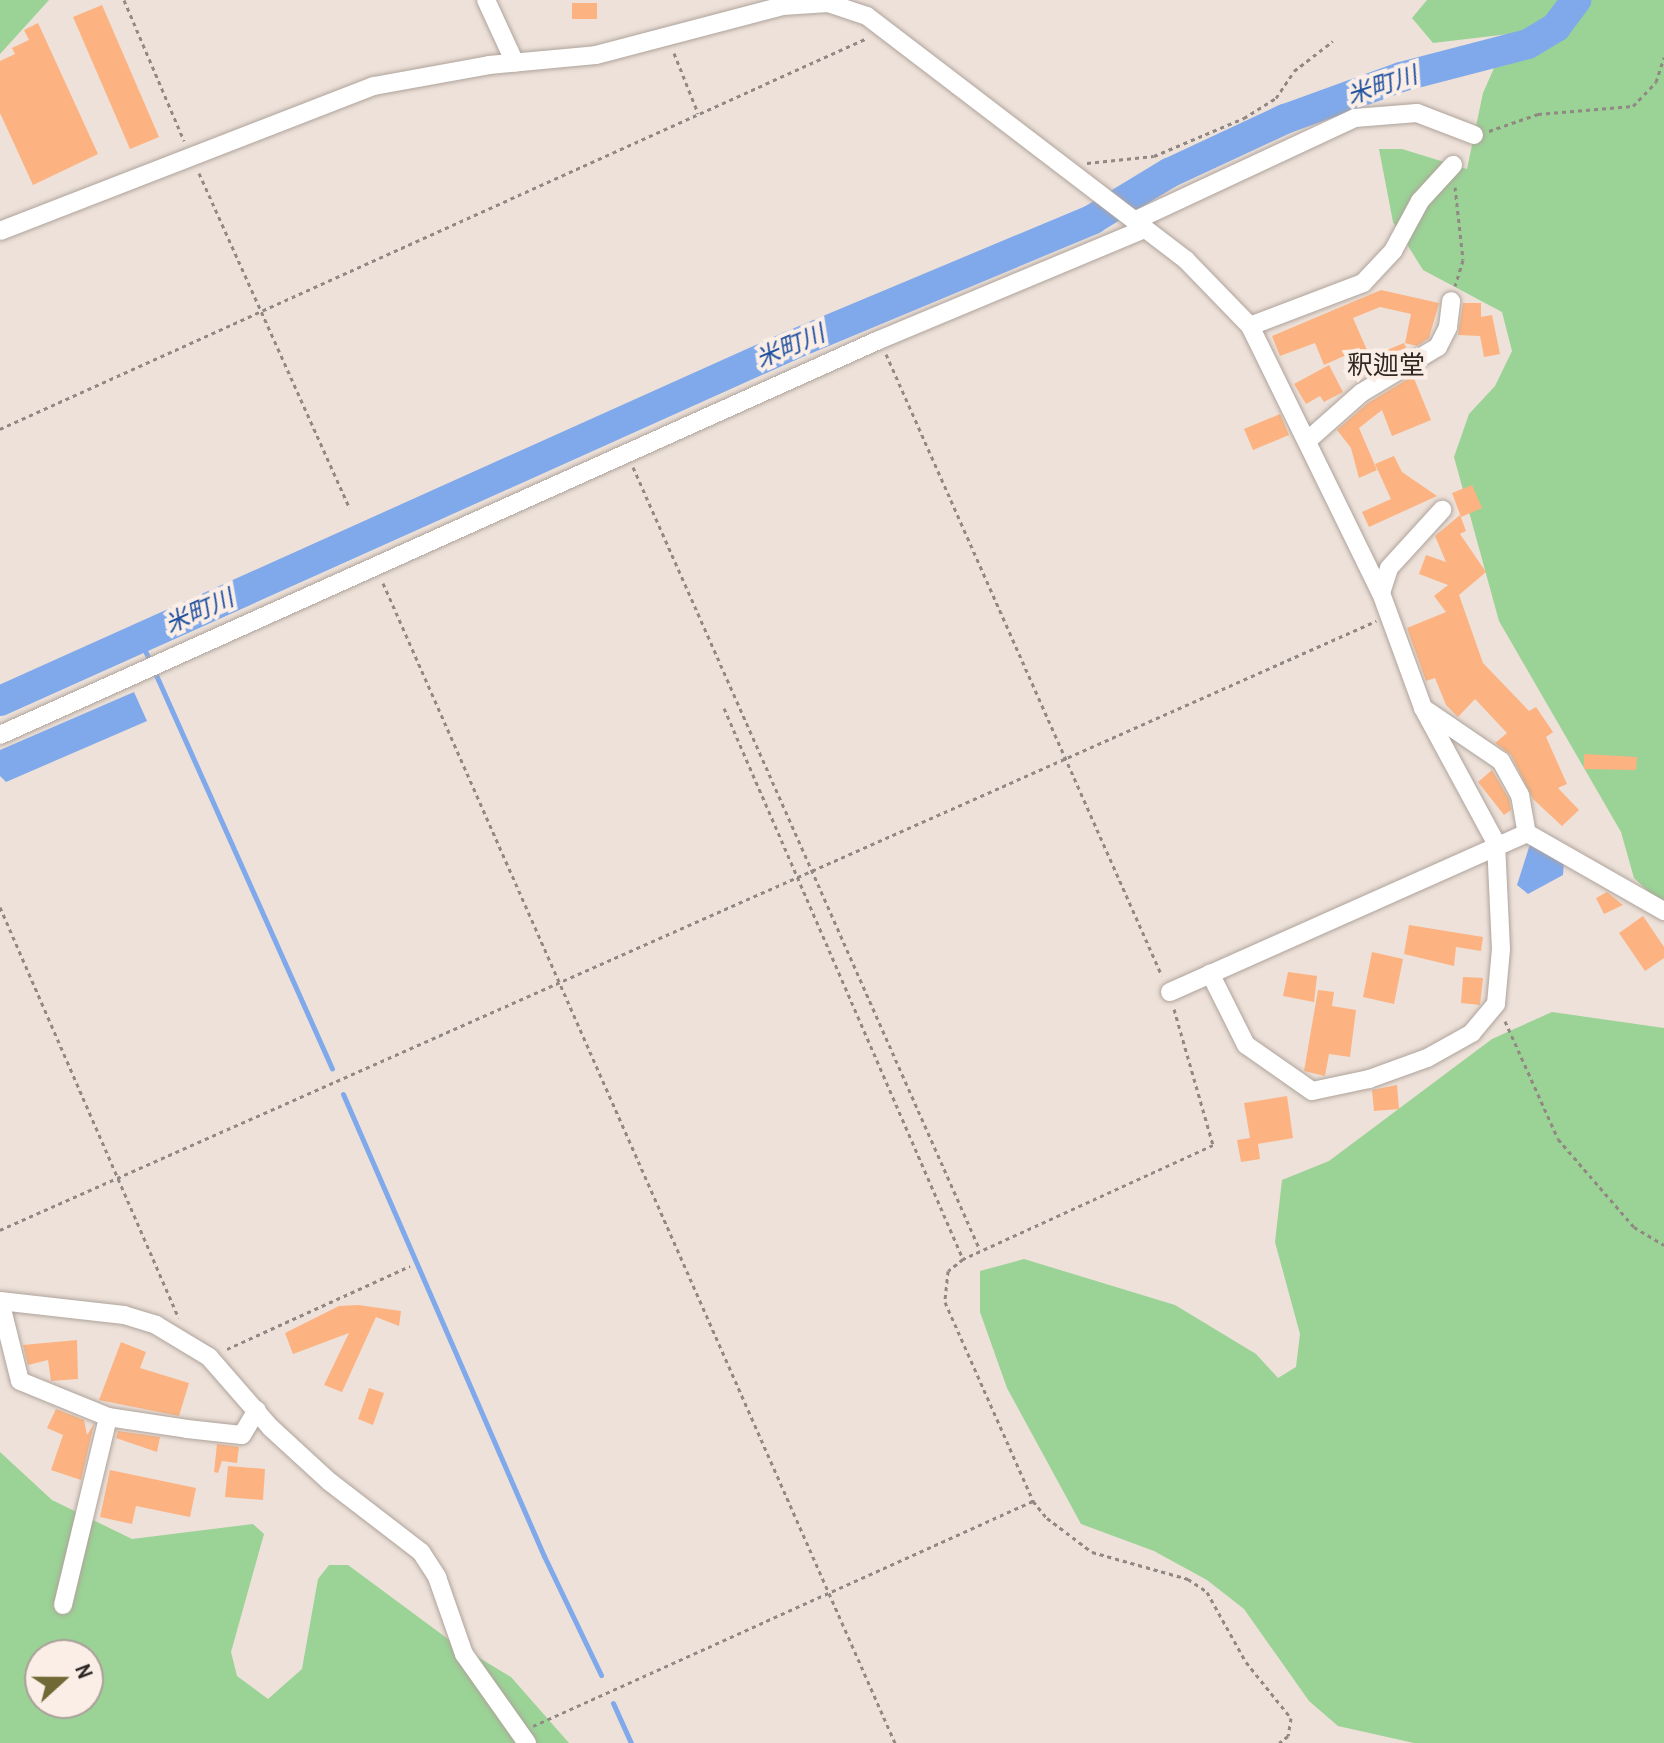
<!DOCTYPE html>
<meta charset="utf-8">
<style>
body{margin:0}
#map{position:relative;width:1664px;height:1743px;overflow:hidden;background:#ede1d9;font-family:"Archivo Narrow","Noto Sans JP",sans-serif}
div>[style]{position:absolute}
.green>*{inset:0;background:#9bd296}
.water>*{inset:0;background:#80a9eb}
.stream>*{height:5px;margin:-2.5px;padding:0 2.5px;transform-origin:2.5px;border-radius:2.5px;background:#80a9eb}
.river>*{height:30px;margin:-15px;padding:0 15px;transform-origin:15px;border-radius:15px;background:#80a9eb}
.building>*{inset:0;background:#fcb381}
.path>*{height:3px;margin-top:-1.5px;transform-origin:0;background:repeating-linear-gradient(90deg,#918883 0 4px,transparent 0 8px)}
.roads{filter:drop-shadow(0 0 2px #aea39b) drop-shadow(0 0 2px #aea39b)}
.minor>*{height:18px;margin:-9px;padding:0 9px;transform-origin:9px;border-radius:9px;background:#fff}
span{translate:-50% -50%;white-space:nowrap;text-align:center;line-height:1.15;-webkit-text-stroke:8px #fbeee6;paint-order:stroke}
.water-label{font-size:24px;color:#21519f;font-style:italic}
.quarter-label{font-size:26px;color:#312822}
.north{position:absolute;left:24px;top:1639px;width:80px;height:80px;box-sizing:border-box;background:#fbeee6;border:2px solid #a9a09a;border-radius:50%;rotate:69deg;font-size:22px;font-weight:700;line-height:32px;text-align:center;color:#2f2a28}
.north::after{content:'';display:block;margin:auto;width:28px;height:36px;background:#706835;clip-path:polygon(50% 0,100% 100%,50% 72%,0 100%)}
</style>
<div id="map">
<div class="green">
<i style="clip-path:polygon(0 0,49px 0,0 54px)"></i>
<i style="clip-path:polygon(1427px 0,1664px 0,1664px 906px,1634px 878px,1621px 832px,1499px 621px,1454px 457px,1469px 414px,1495px 386px,1512px 351px,1502px 312px,1423px 270px,1393px 222px,1379px 149px,1402px 149px,1467px 169px,1483px 93px,1509px 34px,1433px 43px,1412px 18px)"></i>
<i style="clip-path:polygon(1552px 1012px,1664px 1028px,1664px 1743px,1414px 1743px,1338px 1726px,1309px 1701px,1244px 1609px,1207px 1580px,1154px 1551px,1081px 1524px,1007px 1388px,980px 1312px,980px 1271px,1024px 1259px,1175px 1305px,1256px 1354px,1278px 1378px,1296px 1367px,1300px 1334px,1275px 1242px,1282px 1180px,1329px 1161px,1492px 1039px)"></i>
<i style="clip-path:polygon(evenodd,0 1452px,52px 1500px,132px 1539px,253px 1524px,264px 1534px,231px 1652px,237px 1676px,268px 1699px,302px 1669px,318px 1579px,329px 1565px,348px 1565px,448px 1639px,511px 1677px,569px 1743px,0 1743px,0 1452px,40px 1655px,88px 1655px,88px 1703px,40px 1703px,40px 1655px)"></i>
</div>
<div class="water">
<i style="clip-path:polygon(134px 692px,147px 721px,6px 782px,0 776px,0 750px)"></i>
<i style="clip-path:polygon(1531px 841px,1564px 862px,1563px 875px,1528px 894px,1517px 885px)"></i>
</div>
<div class="stream">
<i style="left:137px;top:636px;width:24px;rotate:62deg"></i>
<i style="left:156px;top:675px;width:431px;rotate:65.9deg"></i>
<i style="left:343px;top:1094px;width:504px;rotate:66.49deg"></i>
<i style="left:544px;top:1556px;width:132px;rotate:64.4deg"></i>
<i style="left:613px;top:1703px;width:44px;rotate:65.8deg"></i>
</div>
<div class="river">
<i style="left:0;top:701px;width:866px;rotate:-24.2deg"></i>
<i style="left:790px;top:346px;width:329px;rotate:-22.7deg"></i>
<i style="left:1093px;top:219px;width:89px;rotate:-31.2deg"></i>
<i style="left:1169px;top:173px;width:128px;rotate:-25deg"></i>
<i style="left:1285px;top:119px;width:123px;rotate:-19.9deg"></i>
<i style="left:1401px;top:77px;width:131px;rotate:-14.6deg"></i>
<i style="left:1528px;top:44px;width:33px;rotate:-31deg"></i>
<i style="left:1556px;top:27px;width:34px;rotate:-53deg"></i>
</div>
<div class="building">
<i style="clip-path:polygon(572px 3px,597px 3px,597px 19px,572px 19px)"></i>
<i style="clip-path:polygon(102px 5px,159px 137px,130px 149px,73px 17px)"></i>
<i style="clip-path:polygon(38px 23px,98px 154px,33px 185px,0 113px,0 61px,15px 54px,12px 48px,29px 40px,24px 30px)"></i>
<i style="clip-path:polygon(1381px 290px,1439px 303px,1429px 338px,1417px 346px,1405px 343px,1411px 314px,1380px 307px,1353px 318px,1370px 357px,1404px 343px,1408px 351px,1376px 370px,1364px 376px,1353px 352px,1324px 365px,1315px 343px,1280px 356px,1272px 336px)"></i>
<i style="clip-path:polygon(1463px 303px,1481px 303px,1481px 317px,1492px 315px,1500px 354px,1484px 357px,1480px 336px,1458px 335px)"></i>
<i style="clip-path:polygon(1329px 365px,1343px 392px,1324px 402px,1320px 396px,1306px 404px,1294px 384px)"></i>
<i style="clip-path:polygon(1413px 376px,1431px 420px,1392px 436px,1382px 410px,1359px 428px,1377px 470px,1359px 478px,1351px 448px,1337px 430px,1368px 403px)"></i>
<i style="clip-path:polygon(1280px 414px,1289px 435px,1253px 450px,1244px 429px)"></i>
<i style="clip-path:polygon(1394px 456px,1402px 472px,1437px 496px,1369px 527px,1362px 512px,1391px 499px,1375px 464px)"></i>
<i style="clip-path:polygon(1472px 485px,1482px 508px,1461px 517px,1452px 493px)"></i>
<i style="clip-path:polygon(1460px 515px,1466px 531px,1460px 534px,1486px 572px,1459px 595px,1483px 663px,1529px 711px,1536px 707px,1553px 732px,1546px 737px,1567px 784px,1558px 788px,1579px 810px,1562px 826px,1533px 799px,1511px 755px,1495px 743px,1507px 733px,1475px 699px,1458px 717px,1446px 705px,1435px 678px,1426px 681px,1407px 628px,1446px 612px,1434px 596px,1448px 585px,1419px 574px,1426px 555px,1446px 562px,1435px 536px)"></i>
<i style="clip-path:polygon(1584px 754px,1637px 757px,1636px 770px,1584px 769px)"></i>
<i style="clip-path:polygon(1492px 770px,1509px 799px,1511px 810px,1504px 815px,1478px 782px)"></i>
<i style="clip-path:polygon(1607px 892px,1623px 905px,1604px 914px,1596px 898px)"></i>
<i style="clip-path:polygon(1643px 916px,1664px 947px,1664px 958px,1645px 971px,1619px 933px)"></i>
<i style="clip-path:polygon(1409px 925px,1483px 937px,1481px 951px,1456px 947px,1454px 966px,1404px 954px)"></i>
<i style="clip-path:polygon(1372px 952px,1403px 959px,1394px 1004px,1363px 997px)"></i>
<i style="clip-path:polygon(1288px 972px,1317px 976px,1314px 1002px,1283px 996px)"></i>
<i style="clip-path:polygon(1463px 977px,1483px 978px,1480px 1005px,1461px 1003px)"></i>
<i style="clip-path:polygon(1318px 990px,1334px 992px,1332px 1006px,1356px 1010px,1350px 1057px,1329px 1054px,1325px 1076px,1304px 1071px)"></i>
<i style="clip-path:polygon(1397px 1085px,1399px 1109px,1374px 1111px,1372px 1090px)"></i>
<i style="clip-path:polygon(1287px 1096px,1293px 1138px,1258px 1144px,1260px 1159px,1241px 1162px,1237px 1140px,1250px 1138px,1244px 1103px)"></i>
<i style="clip-path:polygon(358px 1305px,401px 1311px,399px 1326px,376px 1317px,342px 1392px,324px 1385px,349px 1333px,293px 1354px,285px 1333px,339px 1306px)"></i>
<i style="clip-path:polygon(77px 1340px,78px 1379px,51px 1381px,48px 1360px,28px 1365px,23px 1345px)"></i>
<i style="clip-path:polygon(121px 1342px,146px 1352px,140px 1368px,189px 1383px,179px 1416px,99px 1400px)"></i>
<i style="clip-path:polygon(369px 1388px,384px 1393px,373px 1425px,358px 1419px)"></i>
<i style="clip-path:polygon(56px 1409px,84px 1420px,87px 1435px,94px 1424px,81px 1480px,51px 1470px,63px 1435px,47px 1428px)"></i>
<i style="clip-path:polygon(118px 1431px,160px 1437px,157px 1452px,116px 1438px)"></i>
<i style="clip-path:polygon(217px 1444px,239px 1447px,237px 1463px,222px 1461px,218px 1473px,214px 1472px)"></i>
<i style="clip-path:polygon(228px 1466px,265px 1469px,263px 1500px,225px 1497px)"></i>
<i style="clip-path:polygon(110px 1470px,196px 1488px,190px 1517px,136px 1506px,132px 1524px,100px 1517px)"></i>
</div>
<div class="path">
<i style="left:124px;top:0;width:153px;rotate:66.9deg"></i>
<i style="left:674px;top:53px;width:65px;rotate:68.2deg"></i>
<i style="left:1489px;top:131px;width:52px;rotate:-19.1deg"></i>
<i style="left:1538px;top:114px;width:95px;rotate:-4.8deg"></i>
<i style="left:1633px;top:106px;width:33px;rotate:-46deg"></i>
<i style="left:1656px;top:82px;width:26px;rotate:-72deg"></i>
<i style="left:1087px;top:163px;width:67px;rotate:-6deg"></i>
<i style="left:1154px;top:156px;width:98px;rotate:-22.9deg"></i>
<i style="left:1244px;top:118px;width:38px;rotate:-32deg"></i>
<i style="left:1276px;top:98px;width:32px;rotate:-56deg"></i>
<i style="left:1294px;top:71px;width:49px;rotate:-37.6deg"></i>
<i style="left:199px;top:173px;width:368px;rotate:65.8deg"></i>
<i style="left:1455px;top:187px;width:73px;rotate:83.7deg"></i>
<i style="left:1463px;top:260px;width:27px;rotate:107deg"></i>
<i style="left:886px;top:354px;width:680px;rotate:66.07deg"></i>
<i style="left:0;top:429px;width:951px;rotate:-24.27deg"></i>
<i style="left:633px;top:467px;width:856px;rotate:66.1deg"></i>
<i style="left:383px;top:583px;width:1268px;rotate:66.18deg"></i>
<i style="left:724px;top:708px;width:601px;rotate:66.55deg"></i>
<i style="left:0;top:907px;width:448px;rotate:66.5deg"></i>
<i style="left:1174px;top:1009px;width:141px;rotate:74deg"></i>
<i style="left:1213px;top:1145px;width:275px;rotate:155.5deg"></i>
<i style="left:963px;top:1259px;width:19px;rotate:141deg"></i>
<i style="left:948px;top:1271px;width:31px;rotate:96deg"></i>
<i style="left:945px;top:1302px;width:218px;rotate:66.1deg"></i>
<i style="left:1033px;top:1501px;width:22px;rotate:51deg"></i>
<i style="left:1047px;top:1518px;width:56px;rotate:37.1deg"></i>
<i style="left:1092px;top:1552px;width:100px;rotate:15.7deg"></i>
<i style="left:1188px;top:1579px;width:23px;rotate:34deg"></i>
<i style="left:1207px;top:1592px;width:80px;rotate:60.9deg"></i>
<i style="left:1246px;top:1662px;width:72px;rotate:51.2deg"></i>
<i style="left:1291px;top:1718px;width:18px;rotate:99deg"></i>
<i style="left:1288px;top:1736px;width:11px;rotate:142deg"></i>
<i style="left:1505px;top:1021px;width:129px;rotate:65.8deg"></i>
<i style="left:1558px;top:1139px;width:116px;rotate:49.2deg"></i>
<i style="left:1634px;top:1227px;width:35px;rotate:31deg"></i>
<i style="left:0;top:1230px;width:1505px;rotate:-23.87deg"></i>
<i style="left:227px;top:1349px;width:201px;rotate:-24.4deg"></i>
<i style="left:533px;top:1726px;width:548px;rotate:-24.23deg"></i>
</div>
<div class="roads">
<div class="minor">
<i style="left:486px;top:0;width:69px;rotate:65.3deg"></i>
<i style="left:1134px;top:221px;width:244px;rotate:-25deg"></i>
<i style="left:1355px;top:118px;width:62px;rotate:-4.6deg"></i>
<i style="left:1417px;top:113px;width:61px;rotate:21.1deg"></i>
<i style="left:0;top:231px;width:401px;rotate:-21.2deg"></i>
<i style="left:374px;top:86px;width:117px;rotate:-10.3deg"></i>
<i style="left:489px;top:65px;width:107px;rotate:-5.3deg"></i>
<i style="left:596px;top:55px;width:193px;rotate:-14.7deg"></i>
<i style="left:783px;top:6px;width:45px;rotate:-3.8deg"></i>
<i style="left:828px;top:3px;width:41px;rotate:18.4deg"></i>
<i style="left:867px;top:16px;width:402px;rotate:37.4deg"></i>
<i style="left:1186px;top:260px;width:92px;rotate:45.9deg"></i>
<i style="left:1250px;top:326px;width:297px;rotate:63.9deg"></i>
<i style="left:1381px;top:593px;width:122px;rotate:69.9deg"></i>
<i style="left:1423px;top:708px;width:153px;rotate:61.6deg"></i>
<i style="left:1496px;top:843px;width:106px;rotate:87.3deg"></i>
<i style="left:1501px;top:949px;width:55px;rotate:95.2deg"></i>
<i style="left:1496px;top:1004px;width:38px;rotate:130deg"></i>
<i style="left:1472px;top:1033px;width:51px;rotate:150.9deg"></i>
<i style="left:1427px;top:1058px;width:62px;rotate:160.1deg"></i>
<i style="left:1369px;top:1079px;width:58px;rotate:168.1deg"></i>
<i style="left:1312px;top:1091px;width:80px;rotate:-145.1deg"></i>
<i style="left:1246px;top:1045px;width:80px;rotate:-116.6deg"></i>
<i style="left:1250px;top:326px;width:121px;rotate:-20.8deg"></i>
<i style="left:1363px;top:283px;width:44px;rotate:-46.8deg"></i>
<i style="left:1393px;top:251px;width:57px;rotate:-61.6deg"></i>
<i style="left:1420px;top:201px;width:49px;rotate:-47.5deg"></i>
<i style="left:1307px;top:441px;width:72px;rotate:-41.6deg"></i>
<i style="left:1361px;top:393px;width:90px;rotate:-30.9deg"></i>
<i style="left:1438px;top:347px;width:22px;rotate:-63deg"></i>
<i style="left:1448px;top:327px;width:26px;rotate:-83deg"></i>
<i style="left:1381px;top:593px;width:26px;rotate:-72deg"></i>
<i style="left:1389px;top:568px;width:79px;rotate:-47.6deg"></i>
<i style="left:1423px;top:708px;width:94px;rotate:34.2deg"></i>
<i style="left:1501px;top:761px;width:39px;rotate:61deg"></i>
<i style="left:1520px;top:795px;width:39px;rotate:80deg"></i>
<i style="left:0;top:735px;width:964px;rotate:-24.2deg"></i>
<i style="left:879px;top:340px;width:288px;rotate:-22.7deg"></i>
<i style="left:1170px;top:992px;width:391px;rotate:-24deg"></i>
<i style="left:1527px;top:833px;width:158px;rotate:29.7deg"></i>
<i style="left:0;top:1301px;width:125px;rotate:6.4deg"></i>
<i style="left:124px;top:1315px;width:34px;rotate:17deg"></i>
<i style="left:156px;top:1325px;width:62px;rotate:31.1deg"></i>
<i style="left:209px;top:1357px;width:94px;rotate:48.9deg"></i>
<i style="left:271px;top:1428px;width:80px;rotate:42.5deg"></i>
<i style="left:330px;top:1482px;width:115px;rotate:37.6deg"></i>
<i style="left:421px;top:1552px;width:30px;rotate:57deg"></i>
<i style="left:437px;top:1577px;width:82px;rotate:70.7deg"></i>
<i style="left:464px;top:1654px;width:109px;rotate:54.7deg"></i>
<i style="left:0;top:1301px;width:82px;rotate:76deg"></i>
<i style="left:20px;top:1381px;width:95px;rotate:22.2deg"></i>
<i style="left:108px;top:1417px;width:80px;rotate:8.6deg"></i>
<i style="left:187px;top:1429px;width:55px;rotate:6.2deg"></i>
<i style="left:242px;top:1435px;width:29px;rotate:-59deg"></i>
<i style="left:63px;top:1605px;width:193px;rotate:-76.5deg"></i>
</div>
</div>
<div class="water-label">
<span style="left:1382px;top:85px;rotate:-18deg">米町川</span>
<span style="left:790px;top:346px;rotate:-23deg">米町川</span>
<span style="left:199px;top:611px;rotate:-24deg">米町川</span>
</div>
<div class="quarter-label">
<span style="left:1386px;top:365px">釈迦堂</span>
</div>
<div class="north">N</div>
</div>
